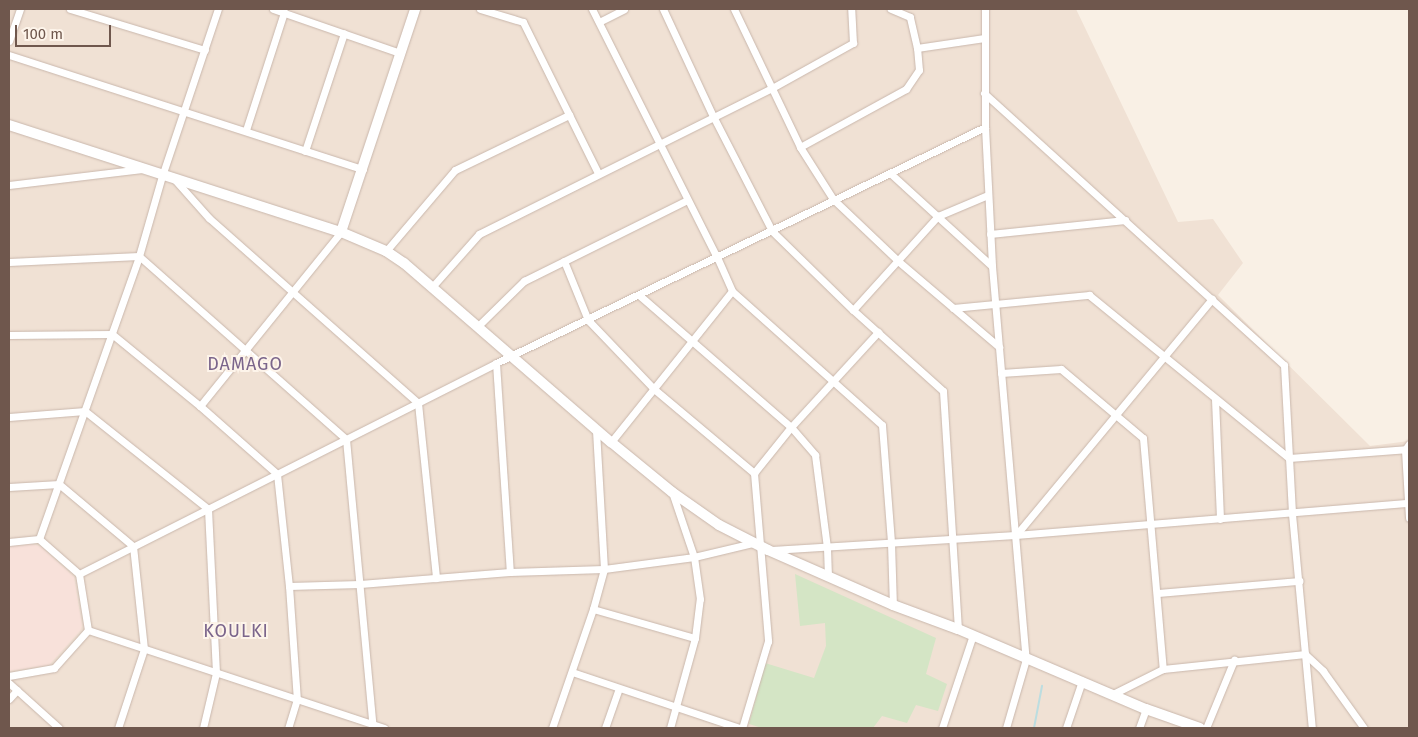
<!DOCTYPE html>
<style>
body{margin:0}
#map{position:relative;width:1418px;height:737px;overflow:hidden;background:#f9f0e5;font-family:"Fira Sans",sans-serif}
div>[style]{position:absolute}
.residential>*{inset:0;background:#f0e1d4}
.commercial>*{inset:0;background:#f8e1da}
.green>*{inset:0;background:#d4e5c5}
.stream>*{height:2px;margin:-1px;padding:0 1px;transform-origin:1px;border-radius:1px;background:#bcdde0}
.roads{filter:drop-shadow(0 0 1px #c9b7ac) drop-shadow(0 0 1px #c9b7ac)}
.minor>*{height:7px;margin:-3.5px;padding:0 3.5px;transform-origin:3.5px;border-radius:3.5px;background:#fff}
.secondary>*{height:10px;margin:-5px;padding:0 5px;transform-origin:5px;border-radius:5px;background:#fff}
span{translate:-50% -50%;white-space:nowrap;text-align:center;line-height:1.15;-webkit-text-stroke:4px #fdf4ea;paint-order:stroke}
.quarter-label{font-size:18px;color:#7b658b;letter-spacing:1px}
.frame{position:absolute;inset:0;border:10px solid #6f574d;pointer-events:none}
.scale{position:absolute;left:15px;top:25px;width:96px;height:22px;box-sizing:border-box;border:2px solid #6f574d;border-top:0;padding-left:6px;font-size:15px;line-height:18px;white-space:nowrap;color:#6f574d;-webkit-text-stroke:4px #fdf4ea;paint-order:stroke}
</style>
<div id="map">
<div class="residential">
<i style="clip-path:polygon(9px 9px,1076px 9px,1178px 222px,1213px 219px,1243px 263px,1218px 295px,1370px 446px,1409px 441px,1409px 728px,9px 728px)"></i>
</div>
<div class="commercial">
<i style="clip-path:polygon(31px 544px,40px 546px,74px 577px,82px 626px,80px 631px,49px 665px,9px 671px,9px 546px)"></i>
</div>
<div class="green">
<i style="clip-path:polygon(795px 574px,936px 638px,926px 674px,947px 684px,938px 711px,916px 705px,907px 723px,882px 716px,873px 728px,762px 728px,749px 724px,765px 663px,814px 678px,826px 646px,825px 623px,800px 626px)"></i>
</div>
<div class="stream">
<i style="left:1034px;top:728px;width:43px;rotate:-79.2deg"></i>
</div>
<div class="roads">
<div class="minor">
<i style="left:70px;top:9px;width:141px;rotate:16.9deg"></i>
<i style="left:273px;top:9px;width:134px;rotate:19.1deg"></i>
<i style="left:480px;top:9px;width:45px;rotate:16.8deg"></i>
<i style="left:523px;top:22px;width:169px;rotate:63.6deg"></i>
<i style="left:592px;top:9px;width:278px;rotate:63.3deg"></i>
<i style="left:717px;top:257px;width:37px;rotate:66deg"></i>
<i style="left:732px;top:291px;width:201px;rotate:41.8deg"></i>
<i style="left:882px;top:425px;width:118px;rotate:85.6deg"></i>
<i style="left:891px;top:543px;width:62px;rotate:88.2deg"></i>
<i style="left:663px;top:9px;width:118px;rotate:65deg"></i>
<i style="left:713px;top:116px;width:129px;rotate:62.8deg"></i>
<i style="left:772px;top:231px;width:113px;rotate:44.3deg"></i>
<i style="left:853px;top:310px;width:121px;rotate:42deg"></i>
<i style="left:943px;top:391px;width:238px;rotate:86.4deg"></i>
<i style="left:734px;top:9px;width:153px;rotate:64.4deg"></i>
<i style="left:800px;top:147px;width:62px;rotate:57.6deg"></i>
<i style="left:833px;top:199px;width:90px;rotate:43.6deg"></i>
<i style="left:898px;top:261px;width:133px;rotate:40.4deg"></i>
<i style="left:985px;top:9px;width:118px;rotate:90deg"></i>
<i style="left:985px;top:127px;width:139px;rotate:87.1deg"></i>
<i style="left:992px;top:266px;width:394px;rotate:85.1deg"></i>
<i style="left:1026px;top:659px;width:72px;rotate:106.2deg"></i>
<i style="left:599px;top:22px;width:28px;rotate:-27deg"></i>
<i style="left:9px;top:41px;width:34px;rotate:-71deg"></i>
<i style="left:917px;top:48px;width:68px;rotate:-8.5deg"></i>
<i style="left:9px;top:55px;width:372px;rotate:17.9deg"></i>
<i style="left:984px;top:93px;width:405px;rotate:42.2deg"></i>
<i style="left:1284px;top:365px;width:149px;rotate:86.9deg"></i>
<i style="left:1292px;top:514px;width:215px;rotate:84.7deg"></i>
<i style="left:246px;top:130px;width:124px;rotate:-72.1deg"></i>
<i style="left:800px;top:147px;width:121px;rotate:-28.7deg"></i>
<i style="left:906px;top:89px;width:23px;rotate:-56deg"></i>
<i style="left:919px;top:70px;width:22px;rotate:-95deg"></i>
<i style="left:917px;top:48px;width:32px;rotate:-103deg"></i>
<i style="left:910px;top:17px;width:21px;rotate:-157deg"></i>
<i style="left:305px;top:151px;width:124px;rotate:-71.7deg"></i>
<i style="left:890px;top:173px;width:138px;rotate:42.4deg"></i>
<i style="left:176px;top:181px;width:50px;rotate:48.3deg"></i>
<i style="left:209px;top:218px;width:279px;rotate:41.5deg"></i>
<i style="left:418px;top:403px;width:176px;rotate:84.1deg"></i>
<i style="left:9px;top:185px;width:134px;rotate:-6.9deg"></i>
<i style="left:990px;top:234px;width:136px;rotate:-5.9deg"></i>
<i style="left:386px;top:251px;width:106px;rotate:-49.6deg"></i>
<i style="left:455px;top:170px;width:127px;rotate:-25.8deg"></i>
<i style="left:564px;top:261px;width:64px;rotate:67.9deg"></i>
<i style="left:588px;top:320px;width:95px;rotate:46.3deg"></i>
<i style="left:654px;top:389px;width:131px;rotate:40deg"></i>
<i style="left:754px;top:473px;width:169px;rotate:85.2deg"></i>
<i style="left:768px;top:641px;width:91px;rotate:106.6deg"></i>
<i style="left:9px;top:262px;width:130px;rotate:-2.6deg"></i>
<i style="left:139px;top:256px;width:276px;rotate:41.5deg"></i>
<i style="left:346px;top:439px;width:290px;rotate:84.7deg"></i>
<i style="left:432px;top:287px;width:71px;rotate:-48.4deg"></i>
<i style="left:479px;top:234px;width:327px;rotate:-26.5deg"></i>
<i style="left:772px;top:88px;width:93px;rotate:-29.1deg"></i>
<i style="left:853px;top:43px;width:34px;rotate:-93deg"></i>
<i style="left:639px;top:295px;width:201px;rotate:41deg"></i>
<i style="left:791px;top:427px;width:37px;rotate:49deg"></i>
<i style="left:815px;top:455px;width:94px;rotate:82.6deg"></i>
<i style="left:827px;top:548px;width:29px;rotate:88deg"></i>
<i style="left:953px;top:308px;width:137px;rotate:-5.5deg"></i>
<i style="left:1089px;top:295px;width:258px;rotate:39.2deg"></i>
<i style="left:1289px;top:458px;width:120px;rotate:-4.3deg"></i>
<i style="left:853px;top:310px;width:127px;rotate:-47.9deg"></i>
<i style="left:938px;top:216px;width:54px;rotate:-22.8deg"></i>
<i style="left:477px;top:327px;width:66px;rotate:-44.4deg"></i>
<i style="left:524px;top:281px;width:182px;rotate:-26.4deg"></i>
<i style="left:9px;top:335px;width:103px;rotate:-0.6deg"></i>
<i style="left:112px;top:334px;width:114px;rotate:39.3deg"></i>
<i style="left:200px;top:406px;width:103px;rotate:41.4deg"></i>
<i style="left:277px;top:474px;width:113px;rotate:83.9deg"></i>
<i style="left:289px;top:586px;width:113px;rotate:86deg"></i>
<i style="left:297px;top:699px;width:30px;rotate:107deg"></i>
<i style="left:496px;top:363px;width:209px;rotate:86.2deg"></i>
<i style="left:1001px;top:373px;width:60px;rotate:-3.8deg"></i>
<i style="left:1061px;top:369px;width:107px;rotate:40.1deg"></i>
<i style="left:1143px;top:438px;width:232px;rotate:85.1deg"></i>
<i style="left:1215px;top:399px;width:120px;rotate:87.6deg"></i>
<i style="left:200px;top:406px;width:224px;rotate:-51deg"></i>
<i style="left:9px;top:417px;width:76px;rotate:-4.5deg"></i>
<i style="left:85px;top:411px;width:157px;rotate:38.5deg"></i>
<i style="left:208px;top:509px;width:164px;rotate:87.2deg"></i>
<i style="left:216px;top:673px;width:57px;rotate:103.3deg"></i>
<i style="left:611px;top:442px;width:193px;rotate:-51.3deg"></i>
<i style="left:1409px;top:444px;width:7px;rotate:124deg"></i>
<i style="left:1405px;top:450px;width:68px;rotate:86.6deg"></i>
<i style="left:754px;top:473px;width:59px;rotate:-51.2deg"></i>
<i style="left:791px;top:427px;width:129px;rotate:-47.5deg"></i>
<i style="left:9px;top:487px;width:50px;rotate:-3.4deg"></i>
<i style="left:59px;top:484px;width:97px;rotate:40deg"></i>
<i style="left:133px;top:546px;width:104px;rotate:83.9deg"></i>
<i style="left:144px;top:649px;width:83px;rotate:108.2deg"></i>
<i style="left:1016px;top:535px;width:307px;rotate:-50.3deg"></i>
<i style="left:39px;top:539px;width:300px;rotate:-70.5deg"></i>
<i style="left:139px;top:256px;width:83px;rotate:-74deg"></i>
<i style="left:162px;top:176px;width:176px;rotate:-71.5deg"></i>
<i style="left:9px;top:542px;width:30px;rotate:-6deg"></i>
<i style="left:39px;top:539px;width:53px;rotate:41.2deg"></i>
<i style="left:79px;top:574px;width:57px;rotate:80.9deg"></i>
<i style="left:88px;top:630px;width:51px;rotate:131.8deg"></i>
<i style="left:54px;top:668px;width:46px;rotate:169.9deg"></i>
<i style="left:771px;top:550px;width:245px;rotate:-3.5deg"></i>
<i style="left:1016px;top:535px;width:394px;rotate:-4.7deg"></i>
<i style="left:79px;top:574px;width:467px;rotate:-26.8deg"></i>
<i style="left:496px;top:363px;width:543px;rotate:-25.76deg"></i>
<i style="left:289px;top:586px;width:71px;rotate:-1.6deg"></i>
<i style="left:360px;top:584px;width:150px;rotate:-4.6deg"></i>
<i style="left:510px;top:572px;width:94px;rotate:-1.8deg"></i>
<i style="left:604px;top:569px;width:91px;rotate:-7.6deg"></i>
<i style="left:694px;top:557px;width:61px;rotate:-13.3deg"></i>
<i style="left:1158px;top:593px;width:142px;rotate:-4.9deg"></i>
<i style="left:593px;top:609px;width:106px;rotate:15.9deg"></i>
<i style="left:88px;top:630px;width:312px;rotate:18.3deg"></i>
<i style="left:572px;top:672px;width:176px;rotate:18.5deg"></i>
<i style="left:9px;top:683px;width:67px;rotate:42deg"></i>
<i style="left:1113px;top:694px;width:56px;rotate:-26.6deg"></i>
<i style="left:1163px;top:669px;width:143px;rotate:-6deg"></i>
<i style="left:1305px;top:654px;width:25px;rotate:43deg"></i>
<i style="left:1323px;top:671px;width:70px;rotate:54.3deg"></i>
<i style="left:9px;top:699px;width:12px;rotate:-48deg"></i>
<i style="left:552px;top:728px;width:126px;rotate:-71deg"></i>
<i style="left:593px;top:609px;width:41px;rotate:-74.6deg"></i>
<i style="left:604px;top:569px;width:140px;rotate:-93.3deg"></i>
<i style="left:605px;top:728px;width:42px;rotate:-70.7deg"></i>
<i style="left:670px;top:728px;width:93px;rotate:-74.5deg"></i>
<i style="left:695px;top:638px;width:39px;rotate:-83deg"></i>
<i style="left:700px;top:599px;width:42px;rotate:-98.1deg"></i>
<i style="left:694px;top:557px;width:69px;rotate:-108.7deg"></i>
<i style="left:942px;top:728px;width:98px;rotate:-71.6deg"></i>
<i style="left:1066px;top:728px;width:50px;rotate:-71.2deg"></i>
<i style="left:1139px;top:728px;width:20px;rotate:-70deg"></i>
<i style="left:1206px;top:728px;width:74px;rotate:-67.6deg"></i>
</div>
<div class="secondary">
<i style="left:9px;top:125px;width:349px;rotate:17.9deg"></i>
<i style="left:341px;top:232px;width:49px;rotate:22.9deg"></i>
<i style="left:386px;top:251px;width:22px;rotate:34deg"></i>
<i style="left:404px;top:263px;width:274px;rotate:40.9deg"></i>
<i style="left:611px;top:442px;width:79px;rotate:39.3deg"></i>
<i style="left:672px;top:492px;width:57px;rotate:35.1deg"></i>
<i style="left:719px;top:525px;width:55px;rotate:27deg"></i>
<i style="left:768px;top:550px;width:137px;rotate:23.7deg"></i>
<i style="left:893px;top:605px;width:69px;rotate:20.3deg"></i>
<i style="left:958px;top:629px;width:204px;rotate:23.1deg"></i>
<i style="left:1146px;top:709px;width:57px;rotate:19.4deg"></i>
<i style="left:341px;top:232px;width:235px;rotate:-71.6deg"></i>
</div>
</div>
<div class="quarter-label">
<span style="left:245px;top:364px">DAMAGO</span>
<span style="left:236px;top:631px">KOULKI</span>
</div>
<div class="frame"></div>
<div class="scale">100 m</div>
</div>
